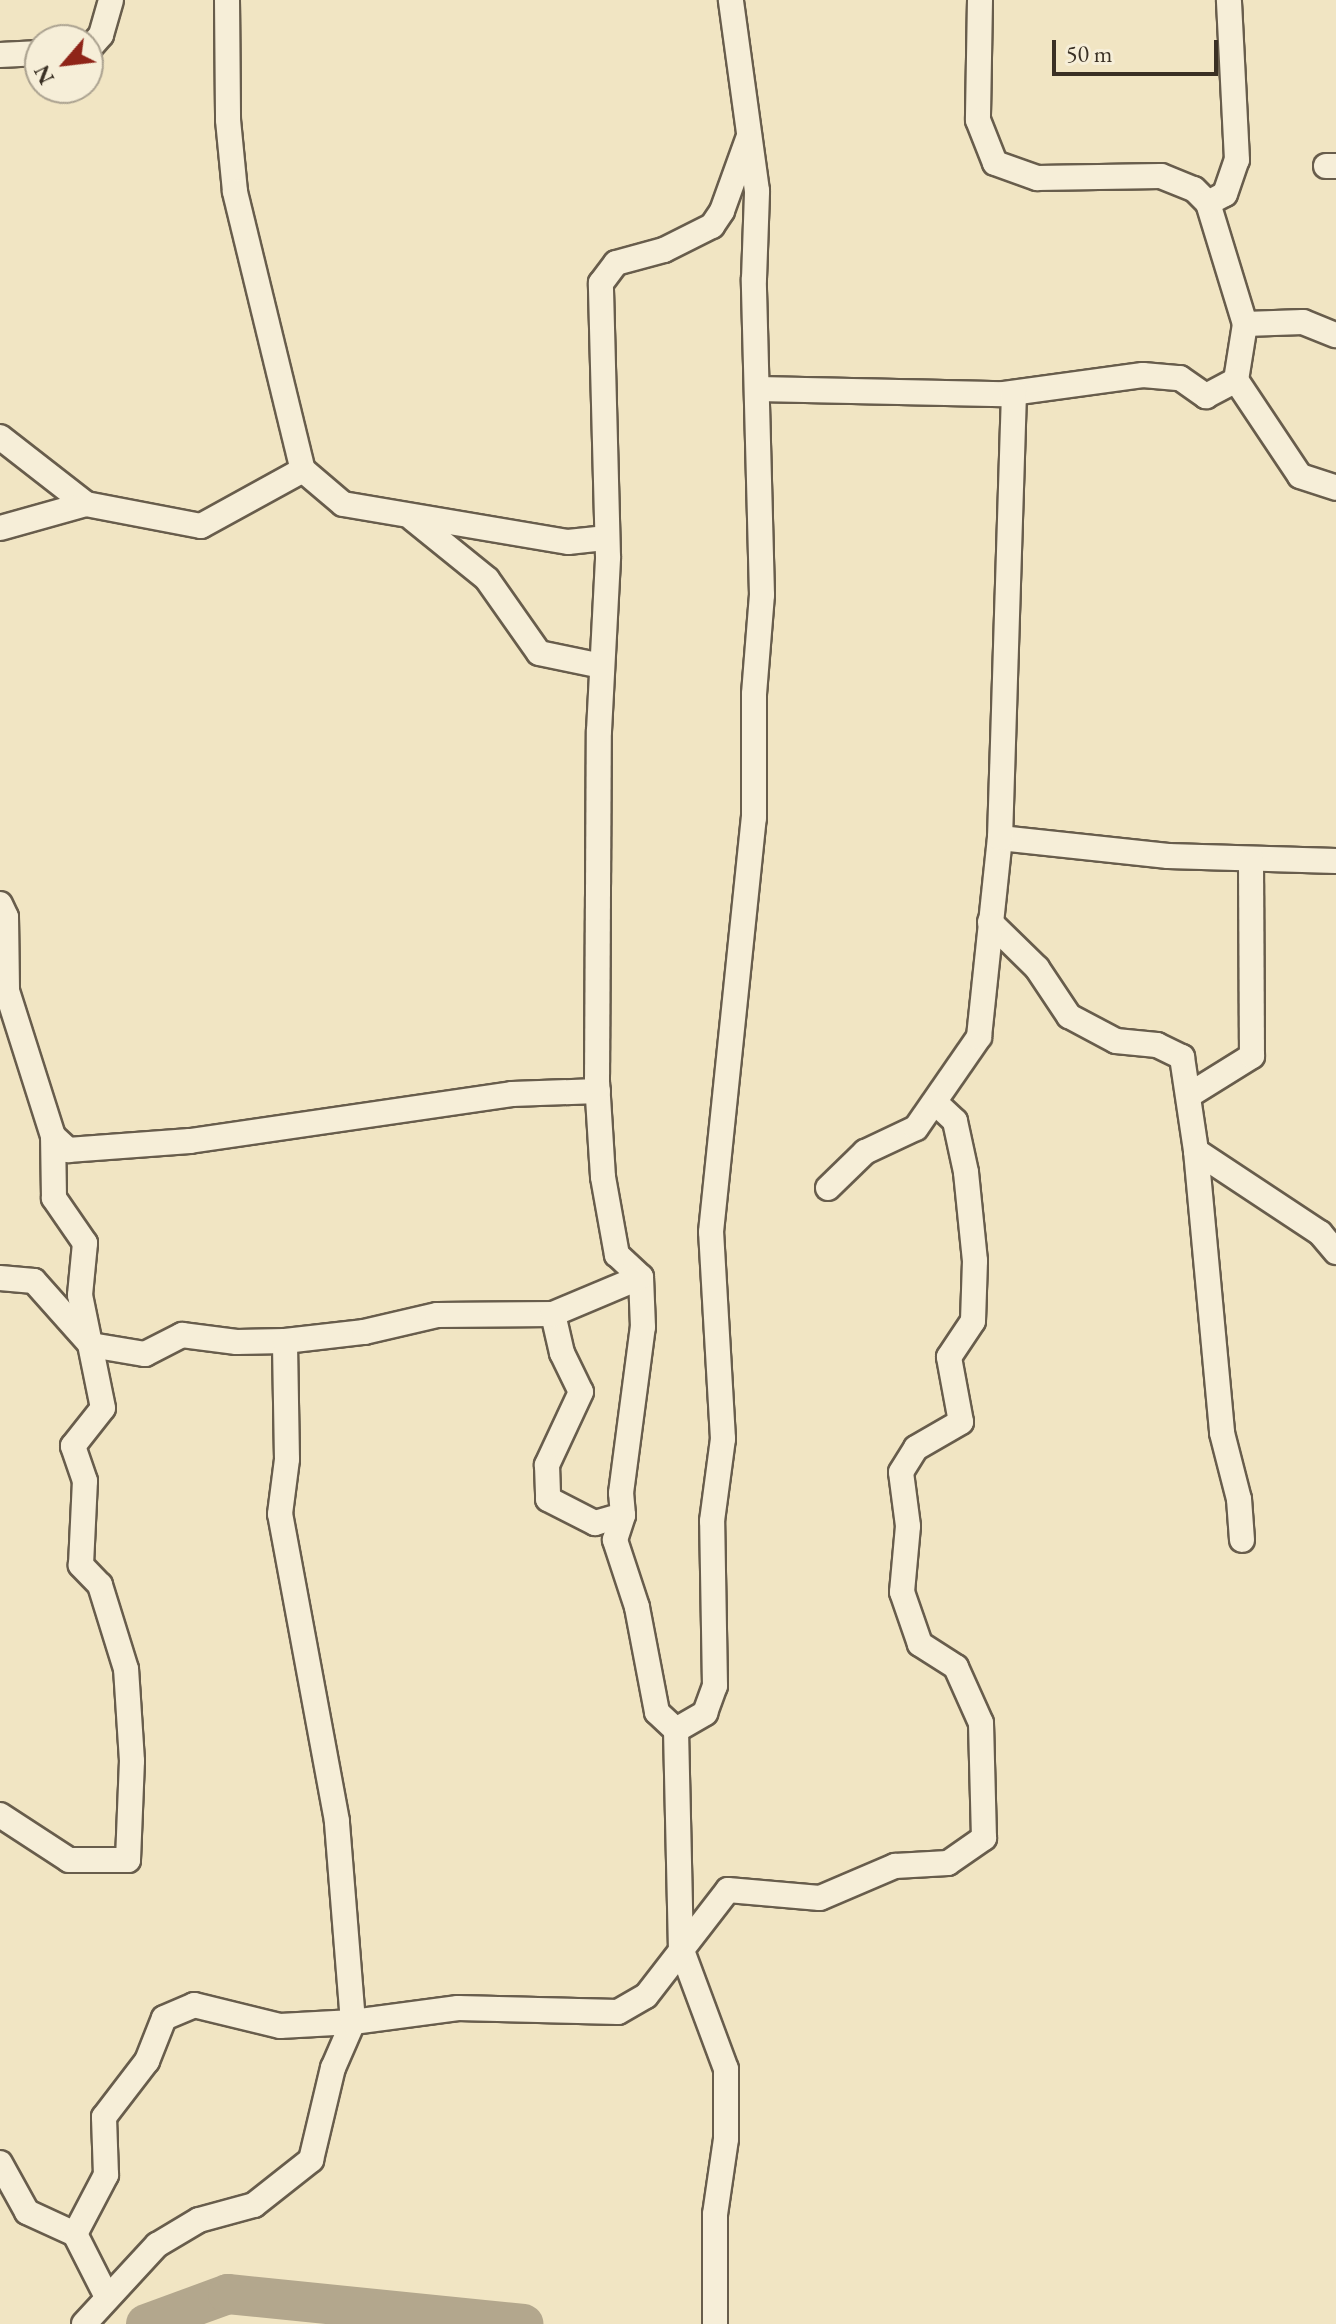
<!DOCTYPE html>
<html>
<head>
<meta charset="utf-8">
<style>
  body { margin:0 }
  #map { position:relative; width:1336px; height:2324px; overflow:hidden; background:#f1e5c3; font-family:"EB Garamond",serif }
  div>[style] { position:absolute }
  .river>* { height:40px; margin:-20px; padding:0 20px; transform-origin:20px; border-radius:20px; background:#b3a78d }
  .roads { filter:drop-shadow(2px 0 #685d4c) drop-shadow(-2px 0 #685d4c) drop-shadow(0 2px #685d4c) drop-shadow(0 -2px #685d4c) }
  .minor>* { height:24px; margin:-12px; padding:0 12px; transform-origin:12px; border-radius:12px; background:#f6eed8 }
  span { translate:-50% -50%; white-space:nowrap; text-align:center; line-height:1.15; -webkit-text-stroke:6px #f6eed8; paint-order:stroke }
  .north { position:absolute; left:24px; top:24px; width:80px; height:80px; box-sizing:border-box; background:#f6eed8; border:2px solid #aba290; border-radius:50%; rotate:242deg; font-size:22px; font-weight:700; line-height:32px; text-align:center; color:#3a3024 }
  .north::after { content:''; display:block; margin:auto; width:28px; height:36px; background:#8f2418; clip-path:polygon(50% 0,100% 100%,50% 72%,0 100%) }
  .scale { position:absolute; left:1052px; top:40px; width:166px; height:36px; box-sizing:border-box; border:4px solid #3a3024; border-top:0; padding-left:10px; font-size:24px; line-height:28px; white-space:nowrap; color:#3a3024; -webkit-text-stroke:6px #f6eed8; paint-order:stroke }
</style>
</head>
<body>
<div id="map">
  <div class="river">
    <div style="left:146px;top:2324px;width:87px;rotate:-20.1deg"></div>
    <div style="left:228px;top:2294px;width:297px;rotate:5.8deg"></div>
  </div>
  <div class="roads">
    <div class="minor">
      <div style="left:227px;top:0;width:120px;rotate:89.5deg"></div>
      <div style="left:228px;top:120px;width:72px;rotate:84.4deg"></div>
      <div style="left:235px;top:192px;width:286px;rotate:76.3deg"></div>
      <div style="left:303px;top:470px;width:52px;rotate:40.4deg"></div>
      <div style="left:343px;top:504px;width:228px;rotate:9.6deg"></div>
      <div style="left:568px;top:542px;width:39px;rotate:-6deg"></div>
      <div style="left:980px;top:0;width:120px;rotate:91deg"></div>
      <div style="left:978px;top:120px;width:46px;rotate:68.4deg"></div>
      <div style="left:995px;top:163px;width:45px;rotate:19.7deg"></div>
      <div style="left:1037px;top:178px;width:124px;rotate:-0.9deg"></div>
      <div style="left:1161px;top:176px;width:35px;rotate:22deg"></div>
      <div style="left:1194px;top:189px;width:20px;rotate:45deg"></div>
      <div style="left:1208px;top:203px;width:127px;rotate:73deg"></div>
      <div style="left:1245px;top:324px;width:57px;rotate:99.1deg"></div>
      <div style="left:1236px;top:380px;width:115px;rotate:56.3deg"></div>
      <div style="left:1300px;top:476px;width:38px;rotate:18deg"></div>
      <div style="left:88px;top:50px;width:20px;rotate:-49deg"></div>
      <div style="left:101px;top:35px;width:36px;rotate:-74deg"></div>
      <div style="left:0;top:55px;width:40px;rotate:-2.9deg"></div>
      <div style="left:1326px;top:166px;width:10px"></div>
      <div style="left:1208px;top:203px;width:19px;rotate:-28deg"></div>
      <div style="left:1225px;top:194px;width:36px;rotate:-71deg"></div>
      <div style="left:1237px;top:160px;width:160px;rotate:-92.9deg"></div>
      <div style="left:1245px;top:324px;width:58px;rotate:-2deg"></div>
      <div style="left:1303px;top:322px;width:35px;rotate:22deg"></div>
      <div style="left:758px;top:389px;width:246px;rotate:1.2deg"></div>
      <div style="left:1004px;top:394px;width:140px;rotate:-7.8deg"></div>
      <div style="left:1143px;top:375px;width:37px;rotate:5deg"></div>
      <div style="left:1180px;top:378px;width:32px;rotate:35deg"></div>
      <div style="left:1206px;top:396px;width:34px;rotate:-28deg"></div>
      <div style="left:0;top:437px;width:109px;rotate:37.9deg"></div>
      <div style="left:86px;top:504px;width:89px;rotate:164.4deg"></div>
      <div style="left:86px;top:504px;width:117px;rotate:10.8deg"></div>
      <div style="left:201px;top:526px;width:116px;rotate:-28.8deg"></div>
      <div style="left:413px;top:519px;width:95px;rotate:39deg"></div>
      <div style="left:487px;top:579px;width:90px;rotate:54.9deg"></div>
      <div style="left:539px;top:653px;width:64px;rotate:11.7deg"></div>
      <div style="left:1000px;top:838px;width:169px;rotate:6.1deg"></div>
      <div style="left:1168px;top:856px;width:168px;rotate:1.7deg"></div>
      <div style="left:0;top:904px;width:14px;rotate:65deg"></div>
      <div style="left:6px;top:917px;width:74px;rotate:89.2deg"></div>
      <div style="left:7px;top:991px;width:152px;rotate:72.4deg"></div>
      <div style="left:53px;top:1136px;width:21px;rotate:43deg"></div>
      <div style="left:68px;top:1150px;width:122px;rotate:-4.2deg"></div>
      <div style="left:190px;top:1141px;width:325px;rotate:-8.3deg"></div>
      <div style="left:512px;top:1094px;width:86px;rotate:-2deg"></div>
      <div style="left:990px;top:922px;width:66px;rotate:44.4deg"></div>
      <div style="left:1037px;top:968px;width:58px;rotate:56.3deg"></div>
      <div style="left:1069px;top:1016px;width:53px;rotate:28deg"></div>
      <div style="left:1116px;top:1041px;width:41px;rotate:5.6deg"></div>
      <div style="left:1157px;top:1045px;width:28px;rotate:26deg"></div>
      <div style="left:1182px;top:1057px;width:95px;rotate:81.5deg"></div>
      <div style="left:1196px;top:1151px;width:149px;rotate:33.5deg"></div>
      <div style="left:1320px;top:1233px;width:25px;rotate:50deg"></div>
      <div style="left:1191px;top:1094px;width:72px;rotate:-31.9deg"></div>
      <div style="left:1252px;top:1056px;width:197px;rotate:-90.3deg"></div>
      <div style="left:1196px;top:1151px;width:283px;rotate:84.7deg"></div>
      <div style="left:1222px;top:1433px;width:68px;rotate:75.6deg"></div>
      <div style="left:1239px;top:1499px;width:41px;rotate:85.8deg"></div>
      <div style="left:828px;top:1188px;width:52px;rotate:-44.2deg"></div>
      <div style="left:865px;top:1152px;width:56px;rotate:-25.2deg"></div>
      <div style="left:916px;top:1128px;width:111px;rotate:-55.3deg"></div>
      <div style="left:979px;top:1037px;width:200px;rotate:-84deg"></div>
      <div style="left:1000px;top:838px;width:445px;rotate:-88.2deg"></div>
      <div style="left:0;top:1278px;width:34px;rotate:5deg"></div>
      <div style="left:34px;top:1281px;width:86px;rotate:48.3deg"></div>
      <div style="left:91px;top:1345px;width:55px;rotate:9.5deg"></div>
      <div style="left:145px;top:1354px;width:42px;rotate:-27.2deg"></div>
      <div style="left:182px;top:1335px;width:55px;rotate:7.3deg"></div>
      <div style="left:237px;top:1342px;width:48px;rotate:-1.2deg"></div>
      <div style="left:553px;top:1314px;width:40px;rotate:77deg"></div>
      <div style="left:562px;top:1353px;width:43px;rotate:64deg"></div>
      <div style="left:581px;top:1392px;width:81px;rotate:115deg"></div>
      <div style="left:547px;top:1465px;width:34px;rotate:88deg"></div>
      <div style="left:548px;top:1499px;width:53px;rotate:27.1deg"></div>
      <div style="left:595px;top:1523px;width:29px;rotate:-16deg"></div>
      <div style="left:676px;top:1730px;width:34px;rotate:-30deg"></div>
      <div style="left:705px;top:1713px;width:29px;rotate:-70deg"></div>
      <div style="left:715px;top:1686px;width:165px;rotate:-91deg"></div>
      <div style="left:712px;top:1521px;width:83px;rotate:-82.4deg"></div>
      <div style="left:723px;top:1439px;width:207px;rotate:-93.3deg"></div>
      <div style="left:711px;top:1232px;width:416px;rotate:-84.1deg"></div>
      <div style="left:754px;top:818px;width:124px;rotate:-90deg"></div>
      <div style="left:754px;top:694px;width:99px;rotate:-85.4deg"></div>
      <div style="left:762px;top:595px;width:316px;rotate:-91.5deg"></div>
      <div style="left:754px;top:279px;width:88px;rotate:-88deg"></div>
      <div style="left:757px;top:191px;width:193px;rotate:-97.8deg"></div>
      <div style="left:676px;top:1730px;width:26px;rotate:-137deg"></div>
      <div style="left:657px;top:1712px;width:107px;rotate:-100.8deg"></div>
      <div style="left:637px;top:1607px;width:71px;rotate:-108.2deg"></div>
      <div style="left:615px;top:1540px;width:26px;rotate:-72deg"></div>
      <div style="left:623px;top:1515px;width:22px;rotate:-95deg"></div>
      <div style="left:621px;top:1493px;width:167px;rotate:-82.5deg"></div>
      <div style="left:643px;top:1327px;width:50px;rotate:-92.3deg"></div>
      <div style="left:641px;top:1277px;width:33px;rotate:-137deg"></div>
      <div style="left:617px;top:1255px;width:79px;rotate:-100.2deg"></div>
      <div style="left:603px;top:1177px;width:95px;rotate:-93.6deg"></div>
      <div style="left:597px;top:1082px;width:351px;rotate:-89.7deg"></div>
      <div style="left:599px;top:731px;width:174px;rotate:-87deg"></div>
      <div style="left:608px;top:557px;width:274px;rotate:-91.5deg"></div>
      <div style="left:601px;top:283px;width:25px;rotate:-53deg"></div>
      <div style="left:616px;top:263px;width:50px;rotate:-15.2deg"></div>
      <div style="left:664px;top:250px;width:54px;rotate:-26.6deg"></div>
      <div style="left:712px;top:226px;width:18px;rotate:-56deg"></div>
      <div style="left:722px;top:211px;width:80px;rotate:-70.2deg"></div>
      <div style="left:676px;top:1730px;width:218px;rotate:88.7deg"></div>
      <div style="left:681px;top:1948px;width:129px;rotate:69.6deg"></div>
      <div style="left:726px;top:2069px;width:70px;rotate:90deg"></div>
      <div style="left:726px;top:2139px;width:76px;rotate:98.3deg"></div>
      <div style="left:715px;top:2214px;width:110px;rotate:90deg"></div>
      <div style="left:0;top:1815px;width:82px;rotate:33.1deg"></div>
      <div style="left:69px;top:1860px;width:59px"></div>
      <div style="left:128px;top:1860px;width:99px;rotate:-87.7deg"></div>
      <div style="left:132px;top:1761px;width:92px;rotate:-93.7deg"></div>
      <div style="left:126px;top:1669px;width:88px;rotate:-107.2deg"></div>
      <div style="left:100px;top:1585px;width:28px;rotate:-134deg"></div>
      <div style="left:81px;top:1565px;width:84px;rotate:-87.3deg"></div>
      <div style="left:85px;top:1481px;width:37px;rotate:-109deg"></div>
      <div style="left:73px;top:1446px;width:48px;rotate:-51.7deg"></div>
      <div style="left:103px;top:1408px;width:115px;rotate:-101.5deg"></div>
      <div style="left:80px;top:1295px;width:52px;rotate:-84.5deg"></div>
      <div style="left:85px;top:1243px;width:55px;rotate:-124.6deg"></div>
      <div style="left:54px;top:1198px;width:62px;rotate:-90.9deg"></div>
      <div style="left:0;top:2163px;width:56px;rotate:61.1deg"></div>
      <div style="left:27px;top:2212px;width:53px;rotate:24.6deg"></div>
      <div style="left:75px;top:2234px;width:67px;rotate:-62.3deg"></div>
      <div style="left:106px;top:2175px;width:58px;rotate:-92deg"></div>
      <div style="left:104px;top:2117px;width:71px;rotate:-52.5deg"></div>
      <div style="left:147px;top:2061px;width:46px;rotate:-68.4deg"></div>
      <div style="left:164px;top:2018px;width:33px;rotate:-23deg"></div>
      <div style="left:194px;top:2005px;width:89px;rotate:13.7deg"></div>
      <div style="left:280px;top:2026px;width:73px;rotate:-3.1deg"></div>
      <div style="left:353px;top:2022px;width:202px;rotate:-94.6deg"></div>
      <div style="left:337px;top:1821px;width:312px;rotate:-100.5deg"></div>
      <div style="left:280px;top:1514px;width:55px;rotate:-82.7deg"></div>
      <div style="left:287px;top:1459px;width:118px;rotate:-91deg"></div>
      <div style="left:285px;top:1341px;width:80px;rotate:-6.5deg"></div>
      <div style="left:364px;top:1332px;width:75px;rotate:-13.1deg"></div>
      <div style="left:437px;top:1315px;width:116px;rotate:-0.5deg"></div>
      <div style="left:553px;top:1314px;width:95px;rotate:-22.8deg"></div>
      <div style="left:75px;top:2234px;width:68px;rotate:63.1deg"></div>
      <div style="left:84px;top:2324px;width:108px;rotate:-47.3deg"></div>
      <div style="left:157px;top:2245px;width:49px;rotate:-30.8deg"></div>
      <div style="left:199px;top:2220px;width:57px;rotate:-15.3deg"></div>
      <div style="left:254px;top:2205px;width:73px;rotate:-38.3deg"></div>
      <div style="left:311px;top:2160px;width:95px;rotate:-76.6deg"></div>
      <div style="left:333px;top:2068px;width:50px;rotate:-66.5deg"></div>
      <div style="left:353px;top:2022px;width:106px;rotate:-7.6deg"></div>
      <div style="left:458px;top:2008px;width:160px;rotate:1.4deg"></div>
      <div style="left:618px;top:2012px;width:32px;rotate:-30deg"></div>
      <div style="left:646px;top:1996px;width:134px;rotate:-52.3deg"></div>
      <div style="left:728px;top:1890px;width:92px;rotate:5deg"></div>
      <div style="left:820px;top:1898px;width:82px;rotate:-23.1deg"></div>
      <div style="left:895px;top:1866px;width:53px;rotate:-3.2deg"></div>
      <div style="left:948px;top:1863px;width:44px;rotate:-34.8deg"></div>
      <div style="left:984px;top:1838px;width:115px;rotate:-91.5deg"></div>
      <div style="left:981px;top:1723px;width:61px;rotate:-114.1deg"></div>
      <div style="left:956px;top:1667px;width:43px;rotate:-147.4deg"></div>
      <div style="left:920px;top:1644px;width:55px;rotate:-109.1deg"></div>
      <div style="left:902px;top:1592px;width:66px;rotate:-84.8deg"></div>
      <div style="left:908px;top:1526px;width:54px;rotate:-97.4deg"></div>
      <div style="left:901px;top:1472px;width:28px;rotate:-58deg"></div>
      <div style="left:916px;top:1448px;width:52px;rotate:-30deg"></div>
      <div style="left:961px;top:1422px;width:66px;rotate:-100.5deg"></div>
      <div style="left:949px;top:1357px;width:43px;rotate:-56.3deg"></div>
      <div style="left:973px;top:1321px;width:60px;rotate:-88.1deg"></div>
      <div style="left:975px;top:1261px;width:89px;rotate:-95.8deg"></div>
      <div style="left:966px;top:1172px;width:52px;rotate:-102.2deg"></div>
      <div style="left:955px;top:1121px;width:26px;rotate:-137deg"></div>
    </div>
  </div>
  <div class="north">N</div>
  <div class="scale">50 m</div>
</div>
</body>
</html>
